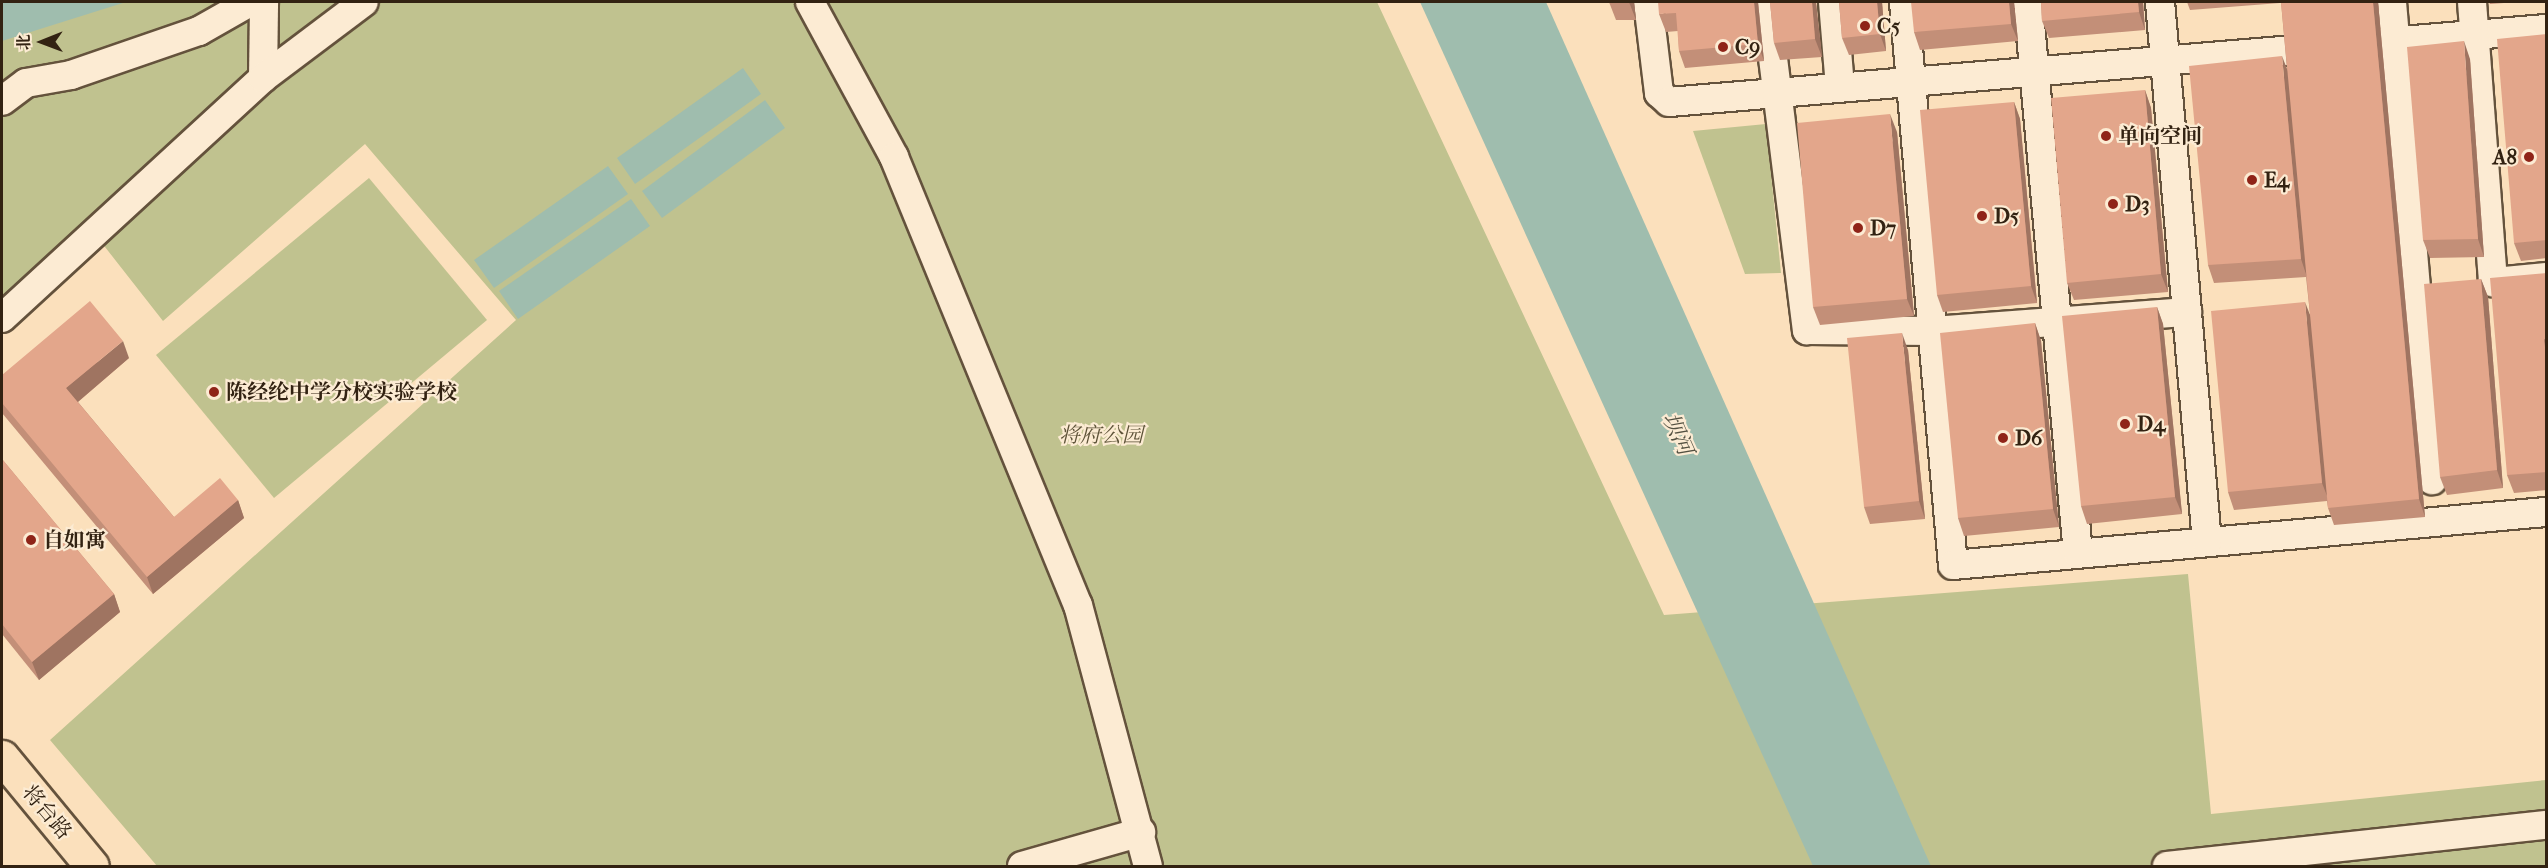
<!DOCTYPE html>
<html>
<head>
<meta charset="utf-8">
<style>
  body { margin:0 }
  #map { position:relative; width:2548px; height:868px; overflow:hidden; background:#fbe0bc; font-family:"IM FELL French Canon","Noto Serif SC",serif }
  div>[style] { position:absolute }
  .green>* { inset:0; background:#c0c28f }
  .water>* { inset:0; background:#9fbdae }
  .roads { filter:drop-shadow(2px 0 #64523c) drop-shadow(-2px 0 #64523c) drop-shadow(0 2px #64523c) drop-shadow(0 -2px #64523c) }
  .minor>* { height:28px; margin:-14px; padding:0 14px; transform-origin:14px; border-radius:14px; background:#fcebd3 }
  .major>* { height:33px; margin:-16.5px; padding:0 16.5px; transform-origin:16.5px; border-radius:16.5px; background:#fbe0bc }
  .wall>* { inset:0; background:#c38f78 }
  .shaded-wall>* { inset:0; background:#9f7461 }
  .building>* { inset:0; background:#e3a68b }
  .dots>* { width:16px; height:16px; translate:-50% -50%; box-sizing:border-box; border:3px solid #fcebd3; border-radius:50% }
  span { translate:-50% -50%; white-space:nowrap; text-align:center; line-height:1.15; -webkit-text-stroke:4.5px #fcebd3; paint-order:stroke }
  .poi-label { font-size:21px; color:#322212; font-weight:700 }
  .left { translate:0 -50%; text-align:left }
  .right { translate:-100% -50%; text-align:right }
  .park-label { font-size:21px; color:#5d5238; font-style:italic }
  .street-label { font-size:21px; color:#322212 }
  .water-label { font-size:22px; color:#535041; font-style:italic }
  .frame { position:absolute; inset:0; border:3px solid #322212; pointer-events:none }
  .north { position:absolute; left:12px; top:12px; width:60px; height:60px; -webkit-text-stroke:4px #fcebd3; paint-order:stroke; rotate:269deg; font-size:16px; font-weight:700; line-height:24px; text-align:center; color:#322212 }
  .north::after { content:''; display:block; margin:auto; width:21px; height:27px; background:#322212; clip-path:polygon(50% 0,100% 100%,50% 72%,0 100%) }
</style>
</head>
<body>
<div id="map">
  <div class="green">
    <div style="clip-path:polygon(2px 2px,1377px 2px,1664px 615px,2188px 574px,2211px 814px,2546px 780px,2546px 866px,157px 866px,50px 740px,516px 320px,365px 144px,163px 321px,87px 224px,2px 307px)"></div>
    <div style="clip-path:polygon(1766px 124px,1781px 273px,1745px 274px,1693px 131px)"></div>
    <div style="clip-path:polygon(369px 178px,487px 320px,274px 498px,156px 355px)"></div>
  </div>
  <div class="water">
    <div style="clip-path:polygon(3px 2px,126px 2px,2px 41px)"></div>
    <div style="clip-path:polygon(1420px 2px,1546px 2px,1931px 866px,1813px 866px)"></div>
    <div style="clip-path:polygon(743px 68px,761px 94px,635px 184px,617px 158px)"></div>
    <div style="clip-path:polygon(765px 100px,785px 128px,662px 218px,642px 191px)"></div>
    <div style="clip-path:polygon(608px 166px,628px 194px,494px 288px,474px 260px)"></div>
    <div style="clip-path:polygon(631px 199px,650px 226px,518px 319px,499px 291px)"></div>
  </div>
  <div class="roads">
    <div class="minor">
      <div style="left:810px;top:2px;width:176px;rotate:61.5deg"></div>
      <div style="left:894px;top:157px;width:484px;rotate:67.7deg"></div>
      <div style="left:1078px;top:605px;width:270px;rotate:75deg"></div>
      <div style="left:1648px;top:2px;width:92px;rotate:83.1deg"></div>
      <div style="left:1659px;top:93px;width:13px;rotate:42deg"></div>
      <div style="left:1669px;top:102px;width:880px;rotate:-4.76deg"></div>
      <div style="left:1766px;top:2px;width:331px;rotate:82.9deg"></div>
      <div style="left:1807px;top:330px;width:126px;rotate:0.5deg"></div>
      <div style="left:1933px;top:331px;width:255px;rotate:-4.3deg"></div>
      <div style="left:1833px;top:2px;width:86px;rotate:85.3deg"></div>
      <div style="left:1904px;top:2px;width:565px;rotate:85.03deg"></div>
      <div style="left:1953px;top:565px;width:595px;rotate:-5.11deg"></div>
      <div style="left:2028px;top:2px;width:554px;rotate:84.82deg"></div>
      <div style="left:2160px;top:2px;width:542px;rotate:85.03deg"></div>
      <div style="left:2392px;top:2px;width:480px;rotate:85.2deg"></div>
      <div style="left:2472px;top:2px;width:281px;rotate:85.7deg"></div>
      <div style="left:2493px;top:282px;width:53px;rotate:-5.4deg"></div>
      <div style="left:263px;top:78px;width:76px;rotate:-89.2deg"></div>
      <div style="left:2px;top:101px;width:30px;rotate:-37deg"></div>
      <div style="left:26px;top:83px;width:46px;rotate:-10.1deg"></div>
      <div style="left:71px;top:75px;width:135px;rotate:-19deg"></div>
      <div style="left:199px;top:31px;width:59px;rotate:-29.6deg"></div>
      <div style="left:2px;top:318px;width:355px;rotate:-42.6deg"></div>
      <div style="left:263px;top:78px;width:126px;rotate:-37deg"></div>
      <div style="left:1022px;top:866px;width:124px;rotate:-15.9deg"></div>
      <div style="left:2167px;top:866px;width:381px;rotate:-6.2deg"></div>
    </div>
    <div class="major">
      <div style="left:2px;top:757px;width:141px;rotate:50.5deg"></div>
    </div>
  </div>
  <div class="wall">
    <div style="clip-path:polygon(1609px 2px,1634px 2px,1636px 20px,1616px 20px)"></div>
    <div style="clip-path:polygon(1758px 2px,1764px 61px,1685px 68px,1679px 51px,1678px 31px,1666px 32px,1659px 14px)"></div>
    <div style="clip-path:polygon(1770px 2px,1816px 2px,1822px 57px,1780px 60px,1774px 43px)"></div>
    <div style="clip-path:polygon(1839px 2px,1882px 2px,1886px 51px,1849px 55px,1842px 38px)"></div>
    <div style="clip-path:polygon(2014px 2px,2018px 41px,1920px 50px,1914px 32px)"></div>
    <div style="clip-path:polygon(2041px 2px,2143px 2px,2145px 30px,2049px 38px,2042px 21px)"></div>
    <div style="clip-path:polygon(2187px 2px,2280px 2px,2280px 3px,2190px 10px)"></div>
    <div style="clip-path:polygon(2281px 2px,2378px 2px,2425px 517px,2334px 525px,2328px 508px,2327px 501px,2234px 510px,2228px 492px,2310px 314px,2306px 277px,2214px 283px,2208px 265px,2287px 69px)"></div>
    <div style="clip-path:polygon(2489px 2px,2518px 2px,2490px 4px)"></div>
    <div style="clip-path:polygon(2547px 34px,2547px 258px,2521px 261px,2514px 243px)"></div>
    <div style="clip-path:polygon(2470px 59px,2484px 257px,2430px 258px,2423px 240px)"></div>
    <div style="clip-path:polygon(2145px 90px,2151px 108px,2168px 292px,2074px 300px,2067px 283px)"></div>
    <div style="clip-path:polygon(2014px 102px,2020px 119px,2037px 303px,1943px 312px,1937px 295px)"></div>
    <div style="clip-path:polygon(1897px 132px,1914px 316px,1820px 325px,1813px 307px)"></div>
    <div style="clip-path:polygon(2547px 273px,2547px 490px,2514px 493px,2507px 475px)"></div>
    <div style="clip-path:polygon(2481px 279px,2488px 297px,2503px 488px,2447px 495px,2440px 477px)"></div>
    <div style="clip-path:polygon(2157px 307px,2163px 324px,2182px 514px,2087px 524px,2081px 506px)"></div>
    <div style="clip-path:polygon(2035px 323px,2041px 341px,2059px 527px,1964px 536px,1958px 518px)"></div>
    <div style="clip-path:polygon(1908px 350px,1925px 519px,1870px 524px,1864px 507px)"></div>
    <div style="clip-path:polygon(129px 358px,78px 402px,174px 517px,238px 500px,244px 518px,153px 594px,2px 413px,2px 375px)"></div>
    <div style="clip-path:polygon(2px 459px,114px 594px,120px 612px,39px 680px,2px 634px)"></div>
  </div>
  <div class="shaded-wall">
    <div style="clip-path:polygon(1629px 2px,1634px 2px,1636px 20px)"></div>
    <div style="clip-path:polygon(1754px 2px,1758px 2px,1764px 61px,1758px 44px)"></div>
    <div style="clip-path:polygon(1812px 2px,1816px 2px,1822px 57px,1815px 39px)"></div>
    <div style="clip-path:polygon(1877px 2px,1882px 2px,1886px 51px,1880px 34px)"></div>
    <div style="clip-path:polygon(2009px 2px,2014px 2px,2018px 41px,2011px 24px)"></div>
    <div style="clip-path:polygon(2138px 2px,2143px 2px,2145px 30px,2139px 12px)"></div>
    <div style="clip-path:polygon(2373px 2px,2378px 2px,2425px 517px,2419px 499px)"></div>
    <div style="clip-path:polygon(2464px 41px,2470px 59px,2484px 257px,2478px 239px)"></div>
    <div style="clip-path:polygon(2282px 56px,2289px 74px,2307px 277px,2301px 259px)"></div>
    <div style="clip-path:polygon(2145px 90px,2151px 108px,2168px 292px,2161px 274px)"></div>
    <div style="clip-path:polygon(2014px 102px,2020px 119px,2037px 303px,2031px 286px)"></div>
    <div style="clip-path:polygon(1890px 114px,1897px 132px,1914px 316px,1907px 299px)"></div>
    <div style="clip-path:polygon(2481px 279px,2488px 297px,2503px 488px,2497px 470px)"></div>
    <div style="clip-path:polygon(2305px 302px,2312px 320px,2329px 501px,2322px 483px)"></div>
    <div style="clip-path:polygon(2157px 307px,2163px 324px,2182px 514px,2175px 497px)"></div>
    <div style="clip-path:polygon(2035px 323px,2041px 341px,2059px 527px,2053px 509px)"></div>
    <div style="clip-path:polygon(1902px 333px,1908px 350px,1925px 519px,1919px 501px)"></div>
    <div style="clip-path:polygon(2544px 339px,2547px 346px,2547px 364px)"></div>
    <div style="clip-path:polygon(123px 341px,129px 358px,73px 406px,66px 388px)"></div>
    <div style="clip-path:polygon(238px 500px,244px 518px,153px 594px,147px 577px)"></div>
    <div style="clip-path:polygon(114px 594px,120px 612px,39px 680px,32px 662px)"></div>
  </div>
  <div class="building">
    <div style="clip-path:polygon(1609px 2px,1629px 2px,1609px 3px)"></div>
    <div style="clip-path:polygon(1658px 2px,1754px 2px,1758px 44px,1679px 51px,1676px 13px,1659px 14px)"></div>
    <div style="clip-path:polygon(1770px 2px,1812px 2px,1815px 39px,1774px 43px)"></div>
    <div style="clip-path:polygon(1839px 2px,1877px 2px,1880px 34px,1842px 38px)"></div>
    <div style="clip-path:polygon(1911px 2px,2009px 2px,2011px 24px,1914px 32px)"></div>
    <div style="clip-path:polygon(2041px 2px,2138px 2px,2139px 12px,2042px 21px)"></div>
    <div style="clip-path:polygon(2281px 2px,2373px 2px,2419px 499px,2328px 508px)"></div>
    <div style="clip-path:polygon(2547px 34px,2547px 240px,2514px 243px,2497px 39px)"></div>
    <div style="clip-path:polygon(2464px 41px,2478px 239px,2423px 240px,2407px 47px)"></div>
    <div style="clip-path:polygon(2282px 56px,2301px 259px,2208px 265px,2189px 66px)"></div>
    <div style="clip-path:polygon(2145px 90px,2161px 274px,2067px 283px,2051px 98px)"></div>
    <div style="clip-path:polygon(2014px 102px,2031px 286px,1937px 295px,1920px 110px)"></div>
    <div style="clip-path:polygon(1890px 114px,1907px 299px,1813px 307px,1797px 123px)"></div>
    <div style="clip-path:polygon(2547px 273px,2547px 339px,2544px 339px,2547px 364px,2547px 472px,2507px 475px,2490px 278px)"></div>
    <div style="clip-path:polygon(2481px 279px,2497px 470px,2440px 477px,2424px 284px)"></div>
    <div style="clip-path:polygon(90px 301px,123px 341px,66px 388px,174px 517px,220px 478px,238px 500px,147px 577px,2px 403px,2px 375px)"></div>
    <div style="clip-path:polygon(2305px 302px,2322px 483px,2228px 492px,2211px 311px)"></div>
    <div style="clip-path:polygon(2157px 307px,2175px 497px,2081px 506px,2062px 316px)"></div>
    <div style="clip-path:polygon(2035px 323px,2053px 509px,1958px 518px,1940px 333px)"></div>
    <div style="clip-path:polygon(1902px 333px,1919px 501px,1864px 507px,1847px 338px)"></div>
    <div style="clip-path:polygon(2px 459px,114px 594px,32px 662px,2px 624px)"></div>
  </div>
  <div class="dots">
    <div style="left:1865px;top:26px;background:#8f2418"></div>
    <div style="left:1723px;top:47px;background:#8f2418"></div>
    <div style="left:2106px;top:136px;background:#8f2418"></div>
    <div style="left:2529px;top:157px;background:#8f2418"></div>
    <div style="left:2252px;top:180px;background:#8f2418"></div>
    <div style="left:2113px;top:204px;background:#8f2418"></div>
    <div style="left:1982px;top:216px;background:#8f2418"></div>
    <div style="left:1858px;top:228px;background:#8f2418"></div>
    <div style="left:214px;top:392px;background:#8f2418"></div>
    <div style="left:2125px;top:424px;background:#8f2418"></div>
    <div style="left:2003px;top:438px;background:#8f2418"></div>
    <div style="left:31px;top:540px;background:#8f2418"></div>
  </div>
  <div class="poi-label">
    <span class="left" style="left:1877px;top:26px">C5</span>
    <span class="left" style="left:1735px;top:47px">C9</span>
    <span class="left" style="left:2118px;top:136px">单向空间</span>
    <span class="right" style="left:2517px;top:157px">A8</span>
    <span class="left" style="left:2264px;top:180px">E4</span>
    <span class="left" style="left:2125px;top:204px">D3</span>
    <span class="left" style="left:1994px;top:216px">D5</span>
    <span class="left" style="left:1870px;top:228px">D7</span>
    <span class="left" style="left:226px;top:392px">陈经纶中学分校实验学校</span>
    <span class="left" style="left:2137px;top:424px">D4</span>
    <span class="left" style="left:2015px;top:438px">D6</span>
    <span class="left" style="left:43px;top:540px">自如寓</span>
  </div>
  <div class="park-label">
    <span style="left:1101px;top:435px">将府公园</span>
  </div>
  <div class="street-label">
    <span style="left:47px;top:812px;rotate:50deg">将台路</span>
  </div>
  <div class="water-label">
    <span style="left:1677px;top:434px;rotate:66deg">坝河</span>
  </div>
  <div class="frame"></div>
  <div class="north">北</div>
</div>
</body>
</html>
